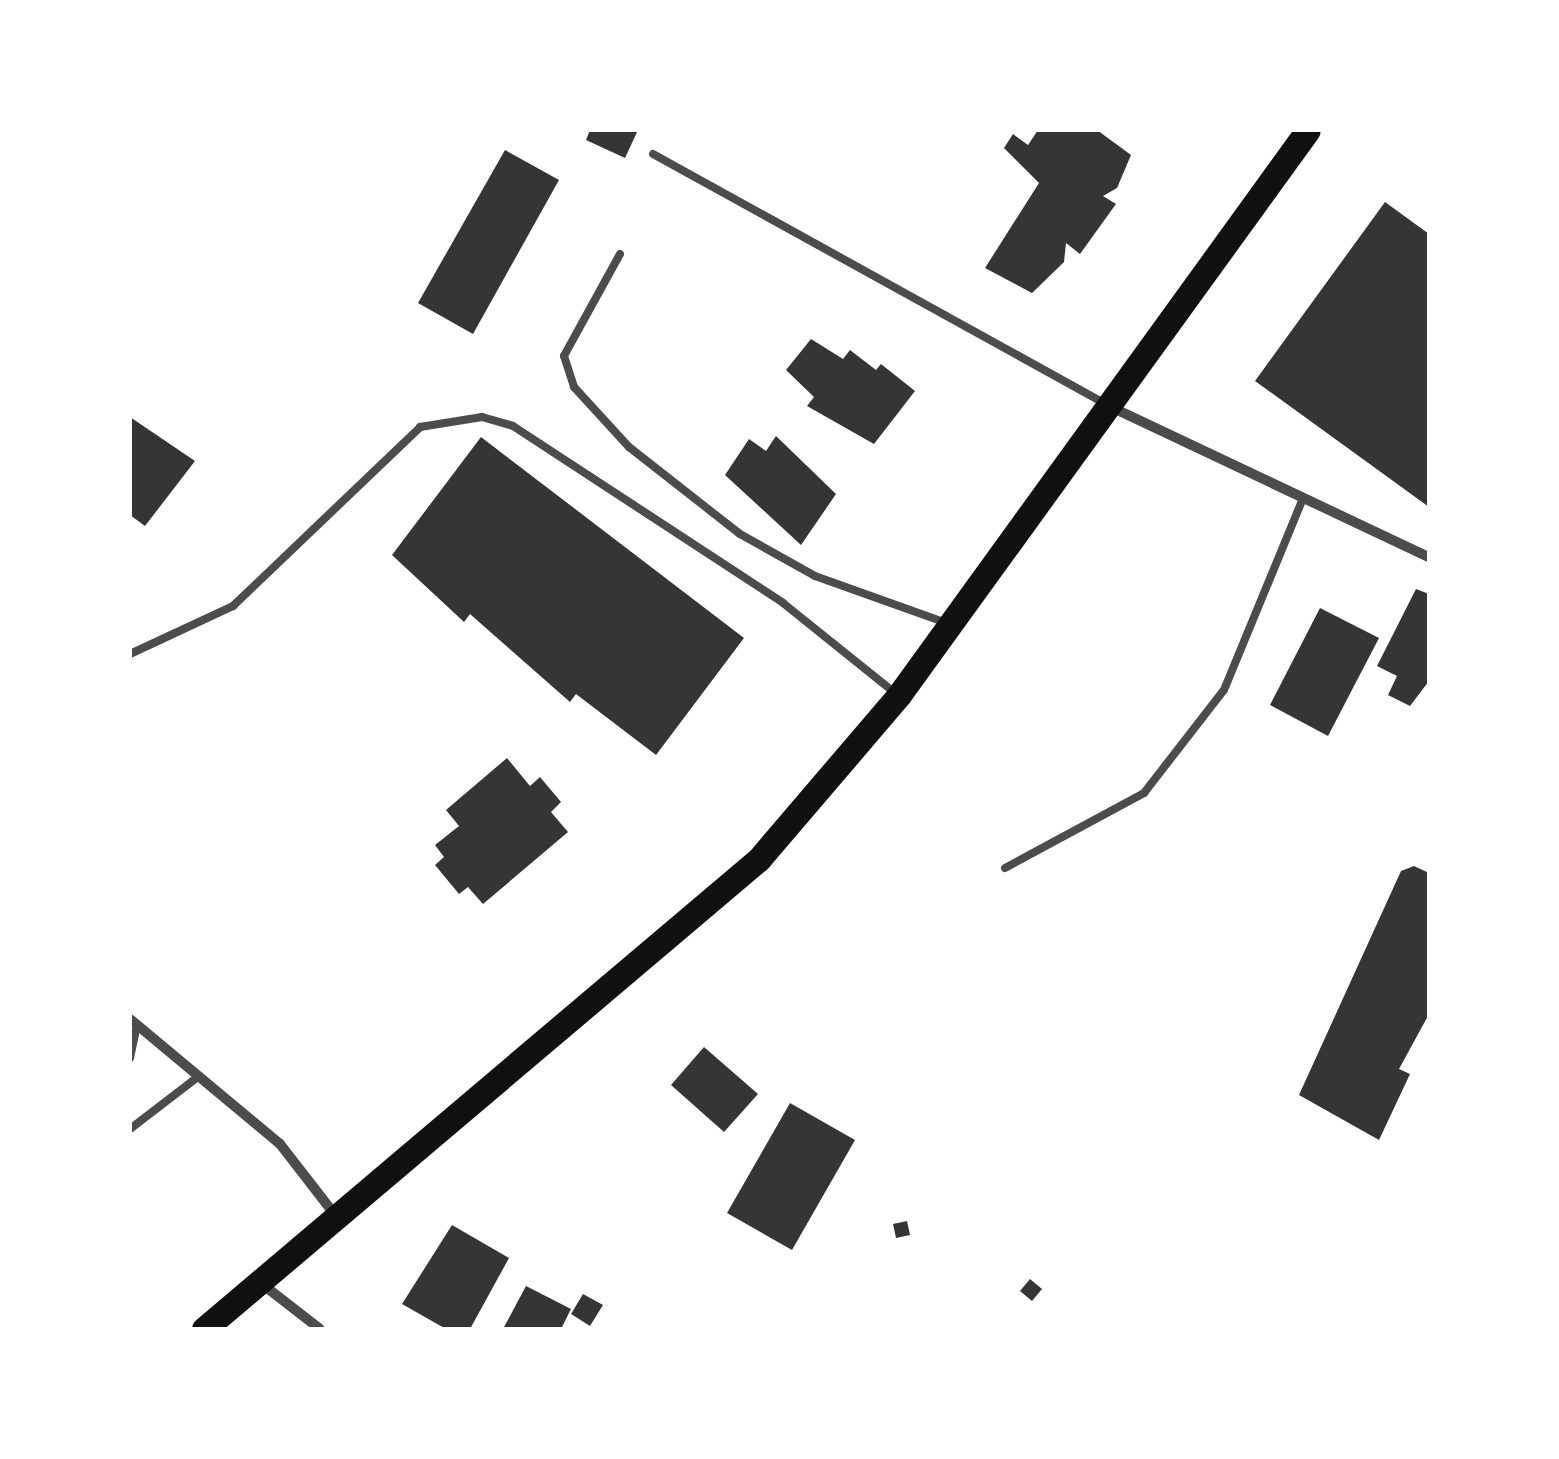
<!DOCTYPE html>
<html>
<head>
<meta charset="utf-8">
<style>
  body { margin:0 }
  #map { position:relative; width:1559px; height:1459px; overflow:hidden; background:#fff; font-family:"Varela Round",sans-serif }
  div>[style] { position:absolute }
  .building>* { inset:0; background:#353535 }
  .service>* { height:8px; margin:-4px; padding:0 4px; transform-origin:4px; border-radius:4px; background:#4c4c4c }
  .minor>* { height:10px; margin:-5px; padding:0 5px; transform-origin:5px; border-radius:5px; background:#4c4c4c }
  .primary>* { height:25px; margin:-12.5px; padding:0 12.5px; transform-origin:12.5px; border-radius:12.5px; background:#111 }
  span { translate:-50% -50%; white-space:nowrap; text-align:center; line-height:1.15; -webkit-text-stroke:8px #fff; paint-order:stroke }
  .frame { position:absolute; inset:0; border:132px solid #fff; pointer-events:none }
</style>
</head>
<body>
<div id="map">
  <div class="building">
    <div style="clip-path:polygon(590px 130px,638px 130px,625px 158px,586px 140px)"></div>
    <div style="clip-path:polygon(1038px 130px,1097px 130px,1131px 155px,1117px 188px,1103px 196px,1116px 204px,1080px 254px,1066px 243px,1064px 262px,1032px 293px,985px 268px,1039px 183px,1004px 148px,1013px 134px,1028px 145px)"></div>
    <div style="clip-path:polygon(505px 150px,559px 180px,473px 334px,418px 303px)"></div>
    <div style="clip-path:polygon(1385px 202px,1429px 234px,1429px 507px,1255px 381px)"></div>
    <div style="clip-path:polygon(811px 339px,843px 359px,850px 350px,876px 370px,881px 364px,915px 391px,874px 444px,807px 406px,814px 397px,786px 370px)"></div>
    <div style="clip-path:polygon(130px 417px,195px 461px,145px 526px,130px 515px)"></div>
    <div style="clip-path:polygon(776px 436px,836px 494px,801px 545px,725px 475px,749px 439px,766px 451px)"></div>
    <div style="clip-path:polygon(481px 437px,744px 638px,656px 755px,576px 694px,570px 702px,470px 614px,464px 622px,392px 555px)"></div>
    <div style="clip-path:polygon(1416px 589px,1429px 594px,1429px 681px,1410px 706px,1388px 695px,1397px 676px,1377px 666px)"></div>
    <div style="clip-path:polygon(1320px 608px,1379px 638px,1328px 736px,1270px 705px)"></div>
    <div style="clip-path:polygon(507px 758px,530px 786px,540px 777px,561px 802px,551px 812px,568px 832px,483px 904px,468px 887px,459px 894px,435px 865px,444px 857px,435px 845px,459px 826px,446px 810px)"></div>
    <div style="clip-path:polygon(1414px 866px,1429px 873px,1429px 1014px,1399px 1069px,1410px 1074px,1379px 1140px,1299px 1095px,1401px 871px)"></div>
    <div style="clip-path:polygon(704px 1047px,758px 1094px,724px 1132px,671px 1085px)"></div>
    <div style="clip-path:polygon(790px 1103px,855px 1140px,792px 1250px,727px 1213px)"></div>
    <div style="clip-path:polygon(907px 1221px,910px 1235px,896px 1238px,893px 1224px)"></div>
    <div style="clip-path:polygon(452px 1225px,509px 1258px,470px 1329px,446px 1329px,402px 1304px)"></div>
    <div style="clip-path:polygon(1030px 1279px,1042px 1289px,1032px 1301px,1020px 1291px)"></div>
    <div style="clip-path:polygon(526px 1286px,571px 1309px,561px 1329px,503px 1329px)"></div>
    <div style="clip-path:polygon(583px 1294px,603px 1305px,590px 1326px,571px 1314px)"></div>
  </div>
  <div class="service">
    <div style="left:653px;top:154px;width:515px;rotate:28.9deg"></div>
    <div style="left:620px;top:254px;width:116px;rotate:118.8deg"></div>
    <div style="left:564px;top:356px;width:33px;rotate:72deg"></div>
    <div style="left:574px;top:387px;width:81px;rotate:47.5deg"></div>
    <div style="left:629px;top:447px;width:141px;rotate:38.1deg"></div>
    <div style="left:740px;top:534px;width:86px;rotate:29.2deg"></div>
    <div style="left:815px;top:576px;width:139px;rotate:19.7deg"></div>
    <div style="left:130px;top:654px;width:114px;rotate:-25deg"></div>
    <div style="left:233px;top:606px;width:259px;rotate:-43.7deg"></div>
    <div style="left:420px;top:427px;width:63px;rotate:-9.2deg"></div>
    <div style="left:482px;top:417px;width:32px;rotate:16deg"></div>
    <div style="left:513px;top:426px;width:323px;rotate:33.2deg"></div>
    <div style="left:783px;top:603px;width:144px;rotate:38.8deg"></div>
    <div style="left:1005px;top:868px;width:158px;rotate:-28.3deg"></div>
    <div style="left:1144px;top:793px;width:130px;rotate:-52.2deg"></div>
    <div style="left:1224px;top:690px;width:208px;rotate:-67.6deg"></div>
    <div style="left:130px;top:1058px;width:34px;rotate:-78deg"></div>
    <div style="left:130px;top:1129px;width:87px;rotate:-37.5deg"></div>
  </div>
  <div class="minor">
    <div style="left:1109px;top:406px;width:354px;rotate:25.3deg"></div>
    <div style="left:130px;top:1019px;width:195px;rotate:39.8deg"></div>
    <div style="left:280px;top:1144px;width:90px;rotate:52.2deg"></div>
    <div style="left:262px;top:1284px;width:73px;rotate:37.8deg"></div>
  </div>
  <div class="primary">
    <div style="left:204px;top:1329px;width:727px;rotate:-40.26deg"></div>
    <div style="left:759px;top:859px;width:216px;rotate:-49.5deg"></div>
    <div style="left:899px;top:695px;width:697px;rotate:-54.1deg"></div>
  </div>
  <div class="frame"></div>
</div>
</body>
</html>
